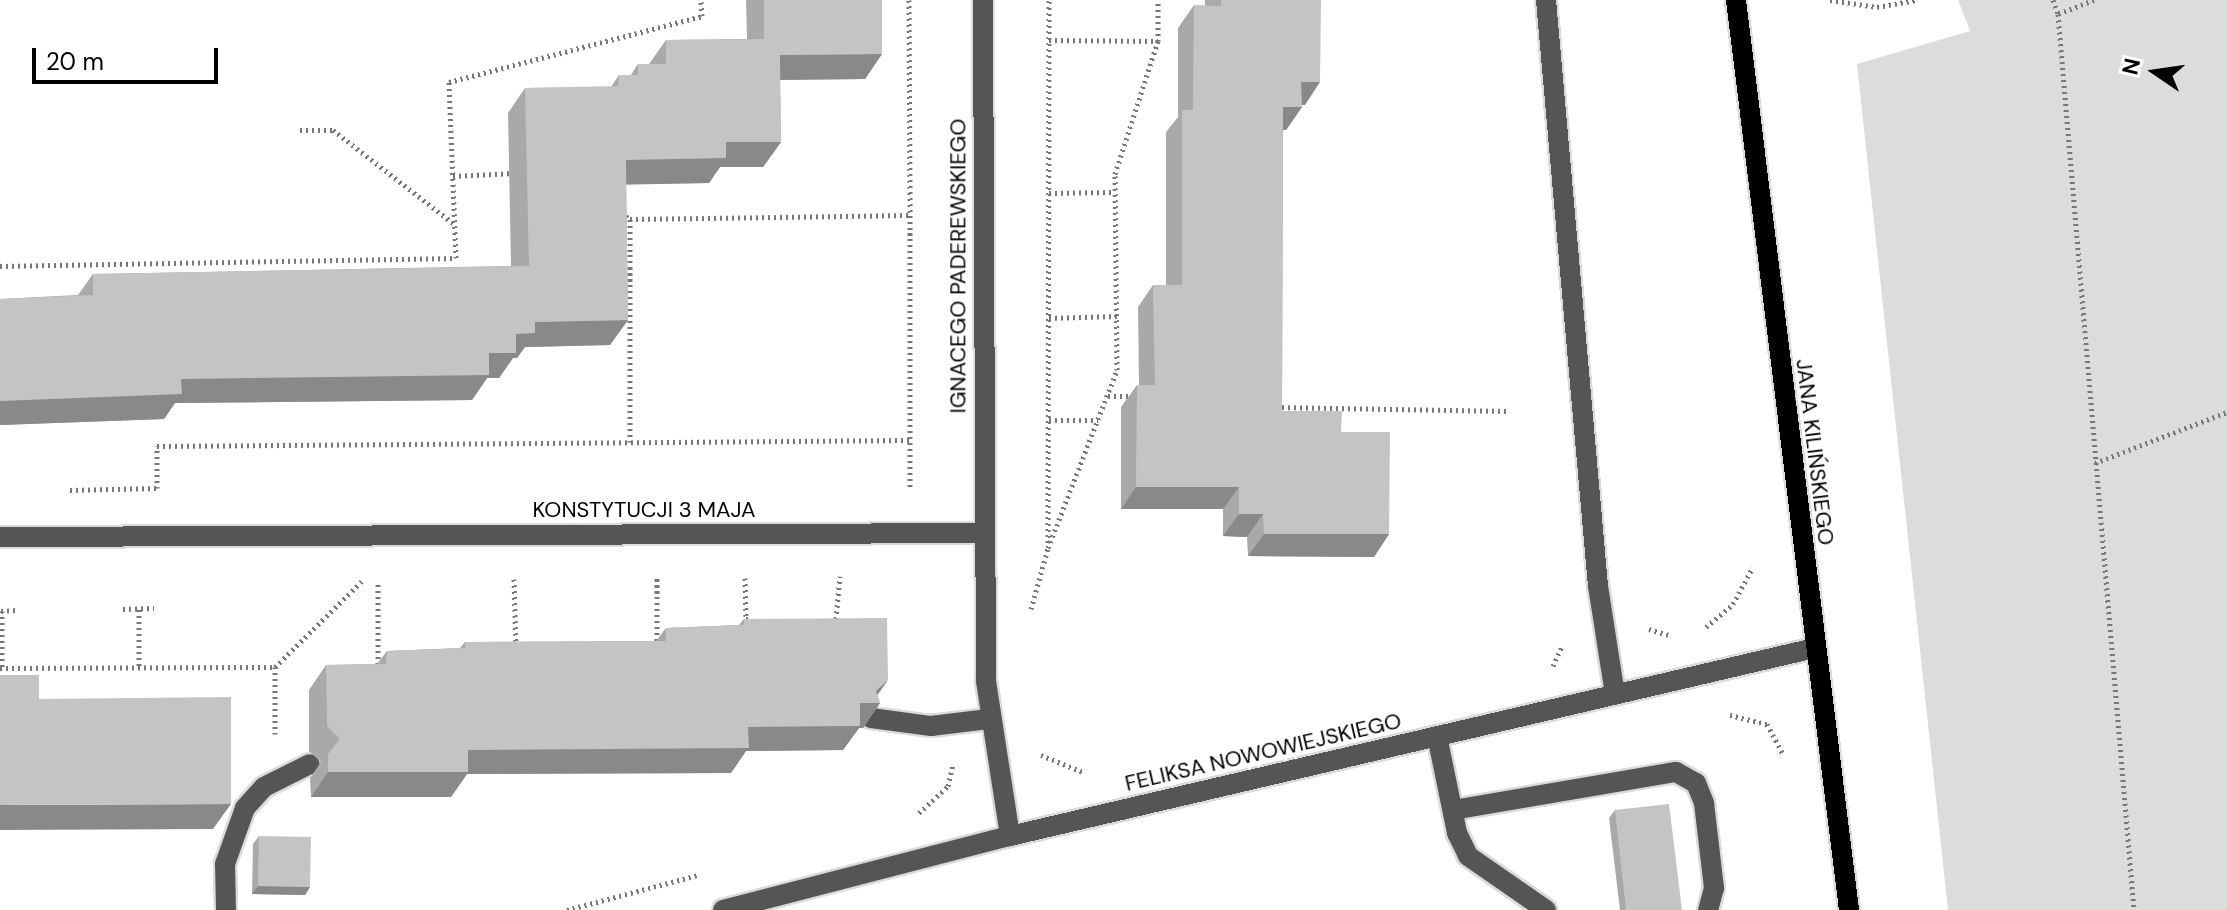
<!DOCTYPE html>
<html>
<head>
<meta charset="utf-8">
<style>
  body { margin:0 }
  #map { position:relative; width:2227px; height:910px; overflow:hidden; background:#fff; font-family:"DM Sans",sans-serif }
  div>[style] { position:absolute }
  .green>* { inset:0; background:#dcdcdc }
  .path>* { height:5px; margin-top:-2.5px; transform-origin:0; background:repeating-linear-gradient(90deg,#777 0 2px,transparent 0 6px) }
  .roads { filter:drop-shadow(2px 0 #dbdbdb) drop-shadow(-2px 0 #dbdbdb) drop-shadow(0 2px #dbdbdb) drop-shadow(0 -2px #dbdbdb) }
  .minor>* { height:20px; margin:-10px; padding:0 10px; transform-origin:10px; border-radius:10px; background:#555 }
  .major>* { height:20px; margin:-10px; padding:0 10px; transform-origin:10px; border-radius:10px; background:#000 }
  .wall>* { inset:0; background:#a9a9a9 }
  .shaded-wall>* { inset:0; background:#898989 }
  .building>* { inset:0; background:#c4c4c4 }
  span { translate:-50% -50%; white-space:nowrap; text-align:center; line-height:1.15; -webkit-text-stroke:6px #fff; paint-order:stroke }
  .street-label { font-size:22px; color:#000 }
  .north { position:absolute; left:2115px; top:32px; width:80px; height:80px; -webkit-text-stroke:6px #fff; paint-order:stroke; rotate:283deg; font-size:22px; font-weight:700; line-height:32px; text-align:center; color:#000 }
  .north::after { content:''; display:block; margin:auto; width:28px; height:36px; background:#000; clip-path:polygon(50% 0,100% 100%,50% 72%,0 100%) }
  .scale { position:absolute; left:32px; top:48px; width:186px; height:36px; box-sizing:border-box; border:4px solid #000; border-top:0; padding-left:10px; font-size:24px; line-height:28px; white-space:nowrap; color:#000; -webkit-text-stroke:6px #fff; paint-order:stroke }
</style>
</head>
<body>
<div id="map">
  <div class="green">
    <div style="clip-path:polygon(1958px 0,2227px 0,2227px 910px,1948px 910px,1857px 64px,1970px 31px)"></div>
  </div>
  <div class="path">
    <div style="left:909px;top:0;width:215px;rotate:89.7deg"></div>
    <div style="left:1830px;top:0;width:48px;rotate:8.5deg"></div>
    <div style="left:1877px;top:7px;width:39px;rotate:-10deg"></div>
    <div style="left:2053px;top:0;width:15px;rotate:70deg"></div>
    <div style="left:2094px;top:0;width:39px;rotate:159deg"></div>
    <div style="left:2058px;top:14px;width:899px;rotate:85.15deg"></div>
    <div style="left:1049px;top:40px;width:109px;rotate:0.5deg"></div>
    <div style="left:300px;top:130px;width:33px"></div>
    <div style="left:333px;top:130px;width:153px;rotate:37.8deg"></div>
    <div style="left:453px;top:176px;width:63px;rotate:-2.7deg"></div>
    <div style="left:1049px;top:193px;width:66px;rotate:-0.9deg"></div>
    <div style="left:621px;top:213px;width:11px;rotate:34deg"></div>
    <div style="left:630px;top:219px;width:280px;rotate:-0.8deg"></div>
    <div style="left:910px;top:215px;width:275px;rotate:90deg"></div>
    <div style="left:630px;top:219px;width:223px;rotate:90deg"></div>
    <div style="left:0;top:266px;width:456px;rotate:-1deg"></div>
    <div style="left:456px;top:258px;width:176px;rotate:-92.3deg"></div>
    <div style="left:449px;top:82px;width:261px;rotate:-14.6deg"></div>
    <div style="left:702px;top:16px;width:16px;rotate:-94deg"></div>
    <div style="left:1049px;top:318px;width:68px;rotate:-1.7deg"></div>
    <div style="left:1108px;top:396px;width:27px"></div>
    <div style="left:1276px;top:407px;width:232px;rotate:1deg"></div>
    <div style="left:1049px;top:420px;width:49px"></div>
    <div style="left:2095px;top:463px;width:142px;rotate:-21.1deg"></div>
    <div style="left:70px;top:490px;width:87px;rotate:-1.3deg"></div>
    <div style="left:157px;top:488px;width:42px;rotate:-90deg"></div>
    <div style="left:157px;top:446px;width:754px;rotate:-0.46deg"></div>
    <div style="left:1048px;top:543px;width:543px;rotate:-89.89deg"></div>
    <div style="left:745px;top:578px;width:41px;rotate:88.6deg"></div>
    <div style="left:746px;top:619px;width:4px"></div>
    <div style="left:514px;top:579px;width:68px;rotate:88.3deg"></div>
    <div style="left:123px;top:609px;width:31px;rotate:-2deg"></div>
    <div style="left:139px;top:609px;width:59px;rotate:90deg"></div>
    <div style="left:1031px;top:609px;width:63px;rotate:-74.4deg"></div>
    <div style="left:1048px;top:548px;width:191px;rotate:-68.8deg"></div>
    <div style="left:1117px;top:370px;width:196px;rotate:-90.6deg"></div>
    <div style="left:1115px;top:174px;width:140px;rotate:-72.1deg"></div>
    <div style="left:1158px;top:41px;width:41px;rotate:-90deg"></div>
    <div style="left:1px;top:611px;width:15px;rotate:-4deg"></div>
    <div style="left:2px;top:611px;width:57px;rotate:90deg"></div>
    <div style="left:836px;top:619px;width:43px;rotate:-84.7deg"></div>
    <div style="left:1706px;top:627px;width:35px;rotate:-40deg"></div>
    <div style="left:1733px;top:604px;width:42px;rotate:-61.6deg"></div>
    <div style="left:1649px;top:629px;width:21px;rotate:17deg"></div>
    <div style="left:657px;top:647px;width:69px;rotate:-90deg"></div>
    <div style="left:1553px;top:666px;width:22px;rotate:-66deg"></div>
    <div style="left:275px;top:667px;width:67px;rotate:90deg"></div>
    <div style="left:0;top:668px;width:275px;rotate:-0.2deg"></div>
    <div style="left:275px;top:667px;width:122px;rotate:-44.7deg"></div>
    <div style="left:378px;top:671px;width:90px;rotate:-90deg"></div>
    <div style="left:1730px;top:715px;width:38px;rotate:14deg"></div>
    <div style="left:1767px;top:724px;width:34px;rotate:62deg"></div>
    <div style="left:1041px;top:755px;width:45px;rotate:22deg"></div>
    <div style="left:919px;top:813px;width:40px;rotate:-43deg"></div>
    <div style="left:948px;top:786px;width:22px;rotate:-77deg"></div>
    <div style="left:567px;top:910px;width:136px;rotate:-15deg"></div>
  </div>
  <div class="roads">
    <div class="minor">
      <div style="left:983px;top:0;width:681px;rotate:89.75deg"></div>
      <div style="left:986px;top:681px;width:157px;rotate:81.2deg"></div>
      <div style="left:1546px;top:0;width:588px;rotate:84.93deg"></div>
      <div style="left:1598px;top:586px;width:109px;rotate:81.1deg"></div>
      <div style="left:0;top:537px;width:982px;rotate:-0.23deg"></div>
      <div style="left:871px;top:718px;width:61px;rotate:7.6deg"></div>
      <div style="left:931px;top:726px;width:58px;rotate:-6.9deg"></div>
      <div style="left:1437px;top:736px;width:99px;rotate:78.3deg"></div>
      <div style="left:1457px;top:833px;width:25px;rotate:64deg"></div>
      <div style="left:1468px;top:856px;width:95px;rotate:34.7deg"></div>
      <div style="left:1453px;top:810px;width:226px;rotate:-9.7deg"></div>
      <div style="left:1676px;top:772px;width:23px;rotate:29deg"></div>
      <div style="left:1696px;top:783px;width:22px;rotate:68deg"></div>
      <div style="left:1704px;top:803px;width:86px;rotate:83.3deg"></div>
      <div style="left:1714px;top:888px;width:23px;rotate:105deg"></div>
      <div style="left:226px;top:910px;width:46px;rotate:-91.2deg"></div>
      <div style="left:225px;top:864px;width:59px;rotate:-70.3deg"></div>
      <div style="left:245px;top:808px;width:28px;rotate:-48deg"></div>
      <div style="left:264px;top:787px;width:51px;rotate:-26.6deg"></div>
      <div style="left:723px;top:910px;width:296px;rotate:-14.5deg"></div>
      <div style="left:1010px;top:836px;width:827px;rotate:-13.15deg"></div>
    </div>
    <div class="major">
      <div style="left:1736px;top:0;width:917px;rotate:82.92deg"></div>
    </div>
  </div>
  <div class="wall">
    <div style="clip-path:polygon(746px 0,882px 0,882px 54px,865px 79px,780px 80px,781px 142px,763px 167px,720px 167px,709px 183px,626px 184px,628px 320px,610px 345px,525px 347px,517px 358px,513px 358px,499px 378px,487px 378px,472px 400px,175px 403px,164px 419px,0 425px,0 299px,78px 295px,93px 274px,511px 266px,508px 113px,525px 88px,611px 87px,619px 75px,631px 75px,638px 64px,649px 64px,666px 40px,747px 39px)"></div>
    <div style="clip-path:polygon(1205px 0,1321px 0,1305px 105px,1302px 105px,1302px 107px,1286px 130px,1283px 130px,1282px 411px,1341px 432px,1389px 534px,1374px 557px,1248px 556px,1247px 537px,1223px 536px,1223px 509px,1121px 509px,1121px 407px,1137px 385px,1139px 385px,1138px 307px,1153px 285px,1166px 285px,1166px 132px,1178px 117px,1178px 28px,1194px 5px,1205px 6px)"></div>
    <div style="clip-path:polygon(744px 619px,877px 695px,880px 703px,863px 728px,859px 728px,843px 750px,746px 751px,731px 773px,467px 774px,451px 797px,311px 797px,310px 778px,321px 762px,309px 751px,309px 690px,326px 665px,377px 664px,387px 651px,460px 648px,465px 642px,656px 641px,666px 628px,739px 625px)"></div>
    <div style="clip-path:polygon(1615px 810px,1682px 910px,1620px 910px,1609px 818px)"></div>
    <div style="clip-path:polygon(259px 836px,310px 887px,305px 895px,252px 894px,253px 844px)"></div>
  </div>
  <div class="shaded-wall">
    <div style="clip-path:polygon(882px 54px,865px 79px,762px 80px,780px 55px)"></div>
    <div style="clip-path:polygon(1301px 82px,1320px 82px,1305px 105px,1286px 105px)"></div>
    <div style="clip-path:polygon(1283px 107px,1302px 107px,1286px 130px,1267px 130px)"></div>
    <div style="clip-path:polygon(726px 142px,781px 142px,763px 167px,720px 167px,709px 183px,608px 185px,626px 160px)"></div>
    <div style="clip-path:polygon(628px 320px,610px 345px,525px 347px,517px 358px,513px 358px,499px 378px,487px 378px,472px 400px,175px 403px,164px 419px,0 425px,0 401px,181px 379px,489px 353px,516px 334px,535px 322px)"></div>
    <div style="clip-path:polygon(1136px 487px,1239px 487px,1223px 509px,1121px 509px)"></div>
    <div style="clip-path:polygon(1239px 514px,1263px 514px,1247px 537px,1223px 536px)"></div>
    <div style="clip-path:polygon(1264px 534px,1389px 534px,1374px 557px,1248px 556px)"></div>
    <div style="clip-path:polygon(888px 680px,872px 703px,880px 703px,863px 728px,859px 728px,843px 750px,746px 751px,731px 773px,467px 774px,451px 797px,311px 797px,328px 772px,468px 750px,748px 727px,860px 703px)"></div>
    <div style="clip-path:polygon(231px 804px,213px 829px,0 830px,0 805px)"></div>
    <div style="clip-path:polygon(258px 886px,310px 887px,305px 895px,252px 894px)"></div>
  </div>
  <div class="building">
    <div style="clip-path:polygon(764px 0,882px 0,882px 54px,780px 55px,781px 142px,726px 142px,726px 158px,626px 160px,628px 320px,535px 322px,535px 333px,516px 334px,516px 353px,489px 353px,489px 375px,181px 379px,182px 394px,0 401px,0 299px,93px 295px,93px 274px,529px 266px,525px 88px,618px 86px,619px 75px,638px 75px,638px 64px,666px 64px,666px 40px,764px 39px)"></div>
    <div style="clip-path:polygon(1221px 0,1321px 0,1320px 82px,1301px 82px,1302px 107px,1283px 107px,1282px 411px,1342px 411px,1341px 432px,1390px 432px,1389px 534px,1264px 534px,1263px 514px,1239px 514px,1239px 487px,1136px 487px,1137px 385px,1155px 385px,1153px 285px,1182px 285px,1182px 110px,1193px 110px,1194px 5px,1221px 6px)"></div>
    <div style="clip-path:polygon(887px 618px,888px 680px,876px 691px,880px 703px,860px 703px,860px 726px,748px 727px,749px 748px,468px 750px,468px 772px,328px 772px,328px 754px,340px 739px,327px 726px,326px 665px,386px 664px,387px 651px,465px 648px,465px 642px,666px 641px,666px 628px,744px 625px,744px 619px)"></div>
    <div style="clip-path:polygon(0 675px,39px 675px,39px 699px,231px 697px,231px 804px,0 805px)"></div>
    <div style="clip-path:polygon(1669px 804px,1682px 910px,1626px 910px,1615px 810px)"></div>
    <div style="clip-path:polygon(259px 836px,311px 837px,310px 887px,258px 886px)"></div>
  </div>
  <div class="street-label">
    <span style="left:958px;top:266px;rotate:-90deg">IGNACEGO PADEREWSKIEGO</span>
    <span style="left:1815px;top:452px;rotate:83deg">JANA KILIŃSKIEGO</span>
    <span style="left:644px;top:510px">KONSTYTUCJI 3 MAJA</span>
    <span style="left:1263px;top:752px;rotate:-13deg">FELIKSA NOWOWIEJSKIEGO</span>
  </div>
  <div class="north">N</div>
  <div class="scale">20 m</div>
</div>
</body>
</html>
